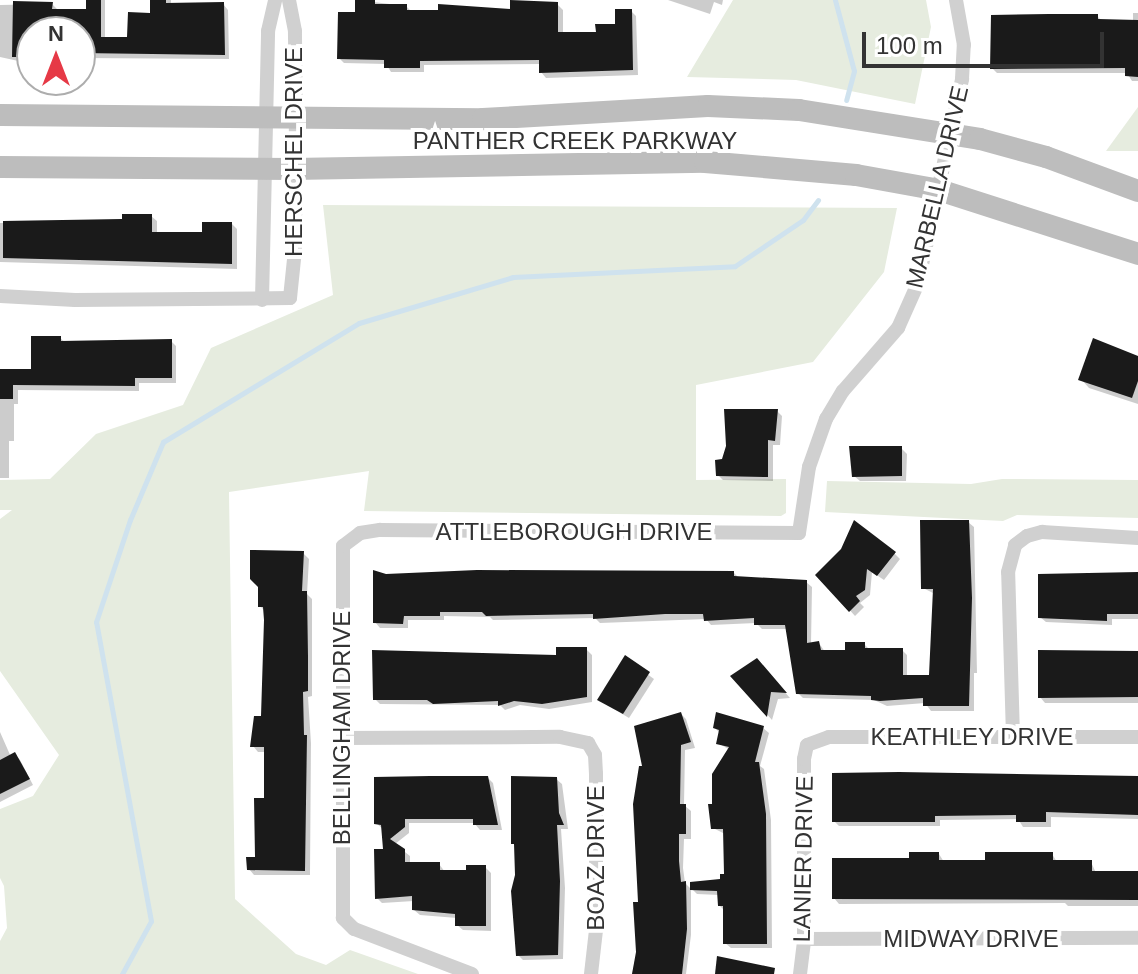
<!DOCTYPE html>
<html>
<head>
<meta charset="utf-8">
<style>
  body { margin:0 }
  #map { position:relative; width:1138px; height:974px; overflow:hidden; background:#fff; font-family:Arial,sans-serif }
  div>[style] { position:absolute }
  .green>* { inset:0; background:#e6ecdf }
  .shadow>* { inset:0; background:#0003 }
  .stream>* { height:5px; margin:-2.5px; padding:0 2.5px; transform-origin:2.5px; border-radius:2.5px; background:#cfe2ee }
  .building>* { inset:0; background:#1a1a1a }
  .street>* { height:14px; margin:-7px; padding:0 7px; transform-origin:7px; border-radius:7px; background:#d0d0d0 }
  .secondary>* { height:22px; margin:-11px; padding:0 11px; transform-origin:11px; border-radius:11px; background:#bdbdbd }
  span { translate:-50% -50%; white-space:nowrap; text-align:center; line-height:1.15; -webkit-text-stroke:8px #fff; paint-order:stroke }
  .street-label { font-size:24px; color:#333 }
  .north { position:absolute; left:16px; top:16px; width:80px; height:80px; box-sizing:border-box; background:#fff; border:2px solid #adadad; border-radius:50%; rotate:0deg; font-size:22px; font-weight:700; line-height:32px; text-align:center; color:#333 }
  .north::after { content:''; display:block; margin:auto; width:28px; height:36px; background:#e63946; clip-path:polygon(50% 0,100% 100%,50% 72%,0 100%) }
  .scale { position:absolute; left:862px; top:32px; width:242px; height:36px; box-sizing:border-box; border:4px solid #333; border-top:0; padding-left:10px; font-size:24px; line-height:28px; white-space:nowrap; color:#333; -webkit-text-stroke:6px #fff; paint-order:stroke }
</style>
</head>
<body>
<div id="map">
  <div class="green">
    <div style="clip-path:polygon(733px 0,926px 0,931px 27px,915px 104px,796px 80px,687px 77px)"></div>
    <div style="clip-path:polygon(1138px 107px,1138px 151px,1106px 151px)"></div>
    <div style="clip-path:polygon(323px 205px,897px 208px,884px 272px,813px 362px,696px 385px,696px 480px,786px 479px,786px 513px,781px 516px,364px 511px,369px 471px,229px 492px,235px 899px,296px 954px,326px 965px,350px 950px,418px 974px,0 974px,0 941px,7px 928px,4px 886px,0 878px,0 809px,33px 796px,59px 755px,0 671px,0 519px,12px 510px,0 510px,0 480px,50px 479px,96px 434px,183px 405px,211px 348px,333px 295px)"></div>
    <div style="clip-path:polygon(1002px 479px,1138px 480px,1138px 518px,1017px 515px,1003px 521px,825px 512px,827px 481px,971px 484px)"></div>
  </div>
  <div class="shadow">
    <div style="clip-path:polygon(88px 0,105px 0,105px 39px,129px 39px,152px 15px,152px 0,171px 0,171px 5px,223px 4px,228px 10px,229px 59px,80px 58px,80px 32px,32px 32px,32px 64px,0 57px,0 5px,52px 4px,57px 9px,88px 11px)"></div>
    <div style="clip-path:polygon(357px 0,406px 6px,412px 12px,512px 11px,557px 4px,563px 10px,563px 34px,598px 34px,617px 26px,631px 11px,636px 16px,638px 75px,546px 78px,541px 72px,541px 64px,424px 65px,424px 72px,391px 72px,386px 64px,344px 63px,339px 58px,357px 14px)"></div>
    <div style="clip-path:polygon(668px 0,723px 0,722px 5px,714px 2px,710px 14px)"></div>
    <div style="clip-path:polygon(1133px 13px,1138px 13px,1138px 81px,1132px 81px,1127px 73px,997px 73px,992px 68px,1097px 16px,1102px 21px,1133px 22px)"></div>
    <div style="clip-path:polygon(151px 216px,157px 221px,157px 234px,204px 234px,232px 224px,237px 229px,237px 269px,0 262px,0 223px,124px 221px)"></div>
    <div style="clip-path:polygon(60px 338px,66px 343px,171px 341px,176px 346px,176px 383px,139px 383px,139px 391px,18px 390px,18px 404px,14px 404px,14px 441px,9px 441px,9px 478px,0 478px,0 371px,33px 371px)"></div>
    <div style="clip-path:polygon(1138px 359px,1138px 404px,1089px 388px,1081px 379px)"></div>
    <div style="clip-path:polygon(777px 411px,782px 416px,780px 445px,773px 445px,773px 481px,723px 480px,718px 475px,724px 461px)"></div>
    <div style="clip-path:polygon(901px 448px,907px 454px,906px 481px,860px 481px,854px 476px)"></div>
    <div style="clip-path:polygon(968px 522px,974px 527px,977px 673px,974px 673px,974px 711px,931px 711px,925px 703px,887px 706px,874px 700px,803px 698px,798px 693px,788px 629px,762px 629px,756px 623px,711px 625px,706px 619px,600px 623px,595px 618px,493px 620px,490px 617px,444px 616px,444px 620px,408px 620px,408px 628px,380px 628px,375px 622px,386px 576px,734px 573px,739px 578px,806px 582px,812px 587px,811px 644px,819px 643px,825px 652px,847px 652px,864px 644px,870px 650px,902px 650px,907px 655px,907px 677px,931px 677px,935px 594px,923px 588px)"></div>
    <div style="clip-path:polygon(303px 553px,309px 559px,307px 594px,312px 599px,312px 696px,308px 697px,311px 743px,310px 875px,254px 875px,249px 869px,257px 859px,266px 800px,266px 752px,258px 752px,253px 746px,263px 718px,266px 612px,260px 606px)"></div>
    <div style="clip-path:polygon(894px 553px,900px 559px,884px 580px,872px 572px,870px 595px,860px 603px,864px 607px,855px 616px,818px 575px)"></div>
    <div style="clip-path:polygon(1138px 576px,1138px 619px,1112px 619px,1112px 625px,1046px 622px,1040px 617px)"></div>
    <div style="clip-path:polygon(586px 649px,592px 655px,592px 702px,549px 709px,520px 705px,505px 710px,500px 705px,380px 704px,375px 699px)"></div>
    <div style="clip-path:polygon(1138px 652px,1138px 703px,1045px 703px,1040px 697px)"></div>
    <div style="clip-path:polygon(625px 658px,654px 679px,629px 718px,599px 700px)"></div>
    <div style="clip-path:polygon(762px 666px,790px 698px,778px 699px,772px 720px,733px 676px)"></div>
    <div style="clip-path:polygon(681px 714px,686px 719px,695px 748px,685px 750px,684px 805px,691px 811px,691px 839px,684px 839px,683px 868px,685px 883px,691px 889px,691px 935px,686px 974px,632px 974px,637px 952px,644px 768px)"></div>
    <div style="clip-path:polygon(715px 728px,763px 728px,769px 733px,760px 766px,764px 769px,771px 820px,772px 948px,731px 948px,725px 943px,725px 911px,720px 906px,719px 895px,697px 894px,692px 889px,723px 881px,726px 876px,725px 834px,713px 828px,714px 806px,730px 750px,718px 743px,720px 733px)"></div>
    <div style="clip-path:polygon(0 732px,11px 757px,15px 754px,20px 760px,33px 785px,0 802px)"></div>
    <div style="clip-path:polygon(1138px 777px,1138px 819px,1051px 817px,1051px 827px,1023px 827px,1018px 819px,940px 820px,940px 826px,839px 826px,834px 821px)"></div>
    <div style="clip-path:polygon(488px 778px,493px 783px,502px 830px,480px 830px,474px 823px,409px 823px,409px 833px,395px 844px,410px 856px,410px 864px,439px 864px,445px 872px,468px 872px,485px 867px,491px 873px,491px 931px,463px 930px,457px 925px,457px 918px,420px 915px,414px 910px,414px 901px,382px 903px,377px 898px,385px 851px,383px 829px,376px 823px)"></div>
    <div style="clip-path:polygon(556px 779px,562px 784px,568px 829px,561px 829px,565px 888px,563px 959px,523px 960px,518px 955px,517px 847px,513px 843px)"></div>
    <div style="clip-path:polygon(939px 854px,944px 862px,987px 862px,1052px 854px,1057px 862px,1091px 862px,1096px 873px,1138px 873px,1138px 906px,1068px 906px,1065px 903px,839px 904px,834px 898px,911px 860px)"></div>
  </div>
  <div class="stream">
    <div style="left:835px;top:0;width:73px;rotate:75deg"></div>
    <div style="left:854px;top:71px;width:30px;rotate:105deg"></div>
    <div style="left:122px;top:974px;width:60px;rotate:-61.3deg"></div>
    <div style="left:151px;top:921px;width:304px;rotate:-100.4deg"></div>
    <div style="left:96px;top:622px;width:108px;rotate:-71.6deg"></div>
    <div style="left:130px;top:520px;width:85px;rotate:-67.1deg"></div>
    <div style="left:163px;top:442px;width:229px;rotate:-31.3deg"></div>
    <div style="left:359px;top:323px;width:161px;rotate:-16.6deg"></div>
    <div style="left:513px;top:277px;width:222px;rotate:-2.8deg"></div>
    <div style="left:735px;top:266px;width:82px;rotate:-34.1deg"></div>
    <div style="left:803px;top:220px;width:25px;rotate:-53deg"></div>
  </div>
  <div class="building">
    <div style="clip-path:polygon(86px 0,101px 0,101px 37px,127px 37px,128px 12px,150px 13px,150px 0,166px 0,166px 3px,224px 2px,225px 55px,80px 53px,80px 32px,32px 32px,32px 57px,12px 57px,13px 1px,53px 2px,52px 9px,86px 9px)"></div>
    <div style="clip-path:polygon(355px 0,375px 0,375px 4px,407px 4px,407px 10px,438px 10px,438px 4px,510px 9px,510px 0,558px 2px,558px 32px,596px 32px,595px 24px,615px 24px,615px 9px,632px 9px,633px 70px,539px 73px,539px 60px,420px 61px,420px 68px,384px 68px,384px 60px,337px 59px,338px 12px,355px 12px)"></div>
    <div style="clip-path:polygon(1049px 14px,1098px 14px,1098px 19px,1138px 20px,1138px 77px,1125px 76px,1125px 68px,990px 69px,991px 15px)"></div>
    <div style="clip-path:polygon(122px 214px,152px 214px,152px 232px,202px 232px,202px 222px,232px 222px,232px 264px,3px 258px,3px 221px,122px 219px)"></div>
    <div style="clip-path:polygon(31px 336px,61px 336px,61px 341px,172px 339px,172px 378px,135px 378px,135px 386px,13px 385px,13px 399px,0 399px,0 369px,31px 369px)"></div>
    <div style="clip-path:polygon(1093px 338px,1138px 356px,1138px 381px,1132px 398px,1078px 380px)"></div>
    <div style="clip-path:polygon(724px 409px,778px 409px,775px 441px,768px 440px,768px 477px,716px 476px,715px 460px,722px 459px,726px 446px)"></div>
    <div style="clip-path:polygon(849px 446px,902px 446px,902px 476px,852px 477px)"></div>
    <div style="clip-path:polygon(854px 520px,896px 552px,877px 576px,867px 569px,865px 590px,856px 596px,860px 601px,849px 612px,815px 575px,841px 549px)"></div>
    <div style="clip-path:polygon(920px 520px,969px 520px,972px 598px,969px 706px,923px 706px,923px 698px,880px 701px,871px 700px,871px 696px,796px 694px,785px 625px,754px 625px,754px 618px,704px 621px,703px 614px,665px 614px,593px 619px,593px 614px,486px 616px,482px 612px,440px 612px,440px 616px,404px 616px,403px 624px,373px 623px,373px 570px,386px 574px,477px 570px,734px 571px,734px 576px,807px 580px,807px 643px,819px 641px,821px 650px,845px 650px,845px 642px,865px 642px,865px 648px,903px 648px,903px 675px,929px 675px,933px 589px,921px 589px)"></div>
    <div style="clip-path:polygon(250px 550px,304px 551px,302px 591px,307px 591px,308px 657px,308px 691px,303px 692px,304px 735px,307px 735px,305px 871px,247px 870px,246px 857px,255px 857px,254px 798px,264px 798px,264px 747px,250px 747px,254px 716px,261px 716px,264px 620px,263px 607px,258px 607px,258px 587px,250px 579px)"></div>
    <div style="clip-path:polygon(1138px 572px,1138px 614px,1107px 614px,1107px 621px,1038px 618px,1038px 574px)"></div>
    <div style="clip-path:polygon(556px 647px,587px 647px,587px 697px,542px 704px,514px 701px,498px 706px,498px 701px,433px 704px,427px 700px,373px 700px,372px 650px,556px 655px)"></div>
    <div style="clip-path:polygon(1038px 650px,1138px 651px,1138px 697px,1038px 698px)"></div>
    <div style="clip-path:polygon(625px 655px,650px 672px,623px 714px,597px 700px)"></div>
    <div style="clip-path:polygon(757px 658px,787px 693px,771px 692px,767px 717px,730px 676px)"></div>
    <div style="clip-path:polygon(681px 712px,691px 742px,681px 745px,680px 804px,686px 804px,686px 834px,679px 834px,679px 861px,681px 882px,686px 881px,687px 929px,682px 974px,632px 974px,636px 952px,633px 902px,638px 902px,633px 804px,639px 766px,642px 766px,634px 726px)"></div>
    <div style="clip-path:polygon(716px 712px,764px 726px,755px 762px,759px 762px,766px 814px,767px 944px,723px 944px,723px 906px,718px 906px,717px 891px,690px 890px,690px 882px,720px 879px,720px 874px,724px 874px,723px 829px,711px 829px,708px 804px,712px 804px,712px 774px,729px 747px,716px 744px,719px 730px,713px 728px)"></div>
    <div style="clip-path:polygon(15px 752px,30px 779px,0 794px,0 760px)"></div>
    <div style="clip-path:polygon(899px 772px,1138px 776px,1138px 815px,1046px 812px,1046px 822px,1016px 822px,1016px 815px,935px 816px,935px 822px,832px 822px,832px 773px)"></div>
    <div style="clip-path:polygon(430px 776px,488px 776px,498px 825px,473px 825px,473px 819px,405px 819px,405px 827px,390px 839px,405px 849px,405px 862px,440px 862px,440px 870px,466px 870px,466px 865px,486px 865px,486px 926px,455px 926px,455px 914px,412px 910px,412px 896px,375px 899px,374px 849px,383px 849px,381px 825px,374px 824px,374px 777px)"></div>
    <div style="clip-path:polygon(511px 776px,557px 777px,559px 813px,564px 825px,557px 825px,560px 881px,558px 955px,516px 956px,511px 891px,515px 875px,514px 844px,511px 844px)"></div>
    <div style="clip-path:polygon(909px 852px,939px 852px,939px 860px,985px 860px,985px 852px,1053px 852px,1053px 860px,1092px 860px,1092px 871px,1138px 871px,1138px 900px,832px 899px,832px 858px,909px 858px)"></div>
    <div style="clip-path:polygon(717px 956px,775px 968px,774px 974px,715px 974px)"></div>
  </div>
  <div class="street">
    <div style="left:0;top:296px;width:75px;rotate:3.1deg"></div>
    <div style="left:75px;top:300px;width:215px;rotate:-0.5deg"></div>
    <div style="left:290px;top:298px;width:48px;rotate:-84.1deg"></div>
    <div style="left:295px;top:250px;width:131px;rotate:-89.6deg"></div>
    <div style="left:296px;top:119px;width:88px;rotate:-90.7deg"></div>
    <div style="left:295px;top:31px;width:32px;rotate:-101deg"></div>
    <div style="left:262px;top:300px;width:269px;rotate:-88.7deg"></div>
    <div style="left:268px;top:31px;width:32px;rotate:-77deg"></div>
    <div style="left:1013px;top:736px;width:164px;rotate:-91.7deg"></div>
    <div style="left:1008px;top:572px;width:28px;rotate:-75deg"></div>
    <div style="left:1015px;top:545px;width:15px;rotate:-37deg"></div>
    <div style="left:1027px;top:536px;width:16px;rotate:-15deg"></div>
    <div style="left:1042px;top:532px;width:96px;rotate:3.6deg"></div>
    <div style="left:343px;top:738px;width:217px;rotate:-0.3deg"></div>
    <div style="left:560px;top:737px;width:29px;rotate:12deg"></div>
    <div style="left:588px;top:743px;width:14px;rotate:60deg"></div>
    <div style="left:595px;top:755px;width:19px;rotate:87deg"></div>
    <div style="left:596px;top:774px;width:156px;rotate:90deg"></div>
    <div style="left:596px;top:930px;width:44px;rotate:96.5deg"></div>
    <div style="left:804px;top:939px;width:334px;rotate:-0.2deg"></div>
    <div style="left:472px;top:974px;width:126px;rotate:-159.1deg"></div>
    <div style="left:354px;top:929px;width:16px;rotate:-135deg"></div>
    <div style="left:343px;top:918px;width:372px;rotate:-90deg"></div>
    <div style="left:343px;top:546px;width:21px;rotate:-37deg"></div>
    <div style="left:360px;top:533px;width:20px;rotate:-9deg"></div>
    <div style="left:380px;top:530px;width:419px;rotate:0.4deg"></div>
    <div style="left:799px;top:533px;width:67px;rotate:-81.4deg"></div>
    <div style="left:809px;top:467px;width:51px;rotate:-70.5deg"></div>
    <div style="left:826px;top:419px;width:33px;rotate:-59deg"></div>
    <div style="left:843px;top:391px;width:84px;rotate:-48.9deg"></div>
    <div style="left:898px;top:328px;width:49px;rotate:-66deg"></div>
    <div style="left:918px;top:283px;width:209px;rotate:-77.8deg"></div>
    <div style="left:962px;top:79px;width:34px;rotate:-87deg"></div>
    <div style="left:964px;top:45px;width:46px;rotate:-100.1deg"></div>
    <div style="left:800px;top:974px;width:35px;rotate:-83deg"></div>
    <div style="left:804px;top:939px;width:180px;rotate:-90deg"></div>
    <div style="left:804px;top:759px;width:14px;rotate:-78deg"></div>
    <div style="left:807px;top:745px;width:23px;rotate:-20deg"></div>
    <div style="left:829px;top:737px;width:309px"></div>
  </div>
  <div class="secondary">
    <div style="left:0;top:115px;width:483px;rotate:0.5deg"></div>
    <div style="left:483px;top:119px;width:225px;rotate:-3.3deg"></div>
    <div style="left:708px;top:106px;width:91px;rotate:2.5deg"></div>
    <div style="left:799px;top:110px;width:183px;rotate:9.1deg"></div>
    <div style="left:980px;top:139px;width:68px;rotate:15.3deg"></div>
    <div style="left:1046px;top:157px;width:98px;rotate:20.3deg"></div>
    <div style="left:0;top:167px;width:293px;rotate:0.4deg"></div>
    <div style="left:293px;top:169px;width:412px;rotate:-1deg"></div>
    <div style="left:705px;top:162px;width:152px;rotate:4.9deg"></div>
    <div style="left:856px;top:175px;width:84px;rotate:10.2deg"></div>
    <div style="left:939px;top:190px;width:209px;rotate:17.8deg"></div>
  </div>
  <div class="street-label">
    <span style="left:575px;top:141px">PANTHER CREEK PARKWAY</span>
    <span style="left:294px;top:152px;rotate:-90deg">HERSCHEL DRIVE</span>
    <span style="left:937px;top:187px;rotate:-77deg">MARBELLA DRIVE</span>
    <span style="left:574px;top:532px">ATTLEBOROUGH DRIVE</span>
    <span style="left:342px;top:728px;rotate:-90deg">BELLINGHAM DRIVE</span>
    <span style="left:972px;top:737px">KEATHLEY DRIVE</span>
    <span style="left:596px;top:858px;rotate:-90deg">BOAZ DRIVE</span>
    <span style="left:803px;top:859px;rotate:-89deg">LANIER DRIVE</span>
    <span style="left:971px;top:939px">MIDWAY DRIVE</span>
  </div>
  <div class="north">N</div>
  <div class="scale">100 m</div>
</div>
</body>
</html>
